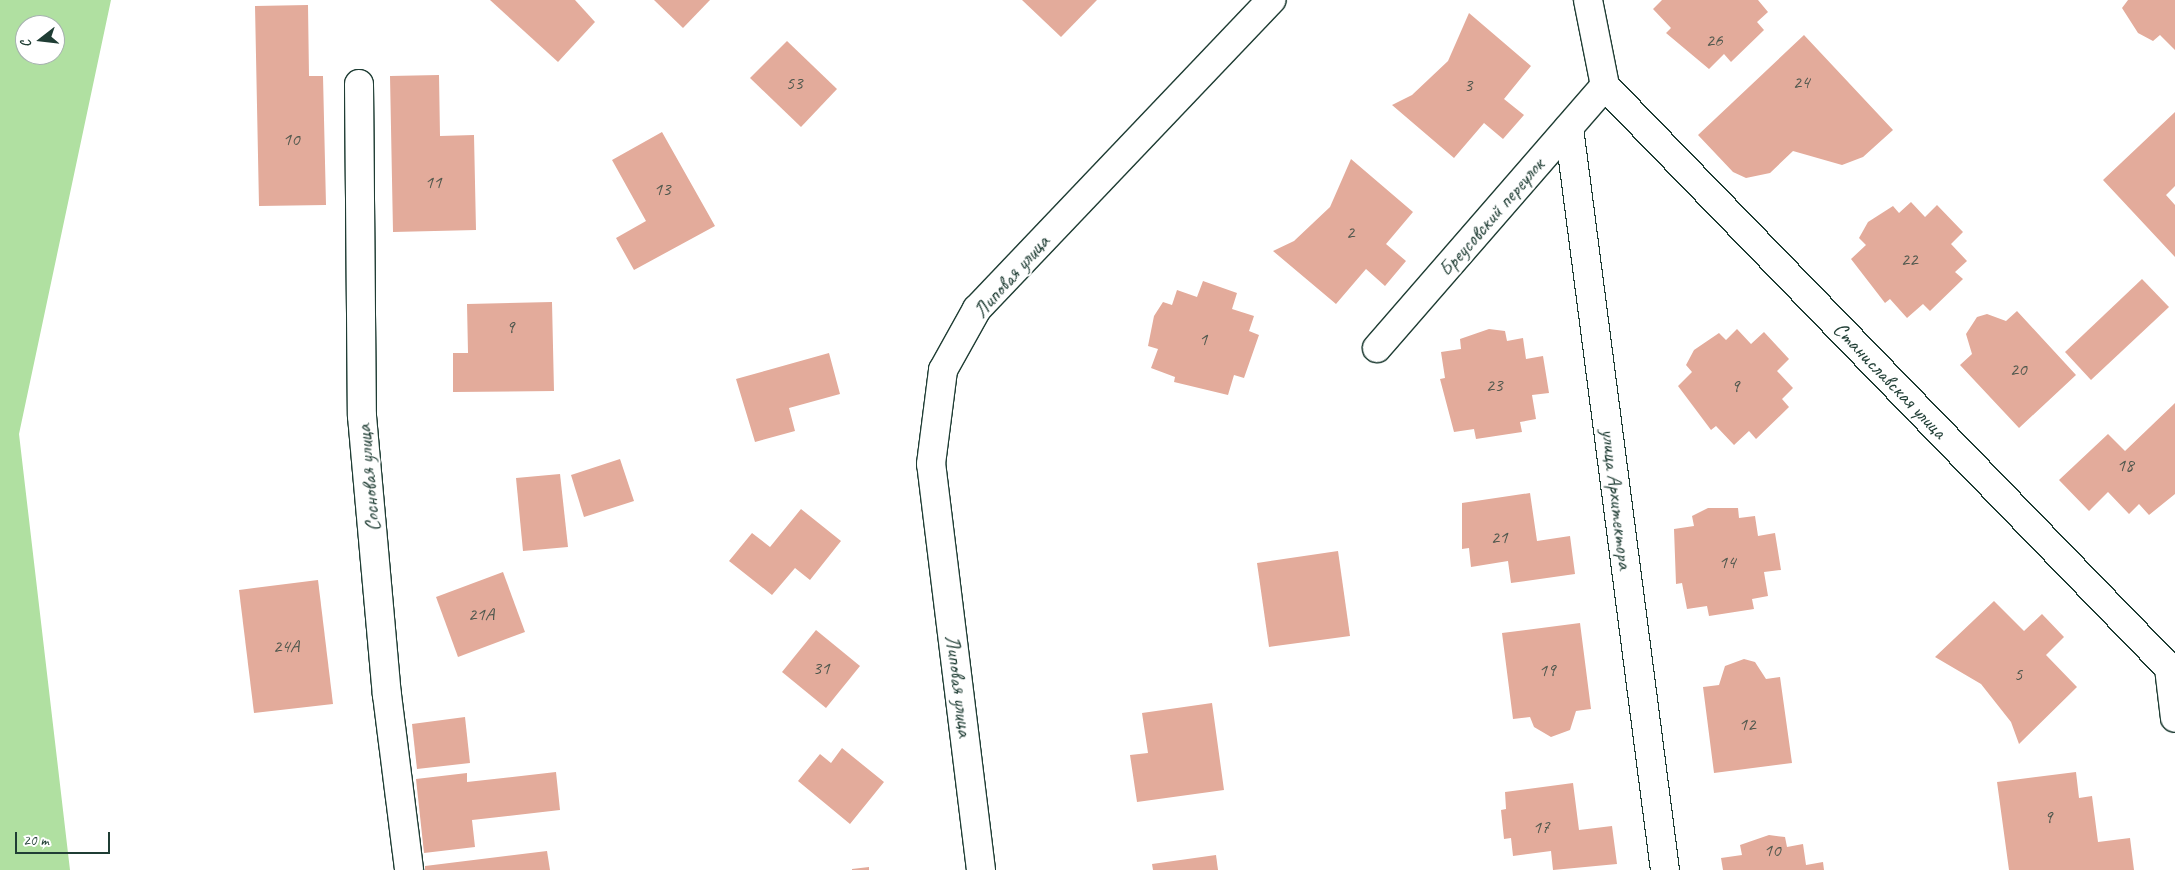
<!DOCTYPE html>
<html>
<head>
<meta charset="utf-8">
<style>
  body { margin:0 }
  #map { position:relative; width:2175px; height:870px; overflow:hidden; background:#fff; font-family:Caveat,sans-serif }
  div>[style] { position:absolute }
  .green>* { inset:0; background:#b0e0a1 }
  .building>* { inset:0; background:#e3ab9b }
  .roads { filter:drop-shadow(1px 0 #1f3d34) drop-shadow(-1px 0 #1f3d34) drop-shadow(0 1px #1f3d34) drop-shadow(0 -1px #1f3d34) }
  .street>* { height:28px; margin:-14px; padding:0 14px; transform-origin:14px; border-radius:14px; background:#fff }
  span { translate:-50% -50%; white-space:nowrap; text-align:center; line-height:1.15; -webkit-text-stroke:4px #fff; paint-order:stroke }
  .number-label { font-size:19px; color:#50584e }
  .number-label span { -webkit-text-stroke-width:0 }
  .street-label { font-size:21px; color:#1f3d34 }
  .north { position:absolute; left:15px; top:15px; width:50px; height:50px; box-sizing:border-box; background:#fff; border:1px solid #a5b1ae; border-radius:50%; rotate:254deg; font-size:14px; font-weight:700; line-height:20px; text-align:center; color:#1f3d34 }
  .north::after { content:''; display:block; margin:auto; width:18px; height:22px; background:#1f3d34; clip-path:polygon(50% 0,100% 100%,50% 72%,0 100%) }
  .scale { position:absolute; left:15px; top:832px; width:95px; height:22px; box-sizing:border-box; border:2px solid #1f3d34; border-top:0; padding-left:6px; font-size:15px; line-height:18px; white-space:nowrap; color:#1f3d34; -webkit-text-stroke:4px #fff; paint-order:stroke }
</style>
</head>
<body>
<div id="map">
  <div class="green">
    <div style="clip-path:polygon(evenodd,0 0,111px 0,19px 434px,70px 870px,0 870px,0 0,25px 25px,55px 25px,55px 55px,25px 55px,25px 25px)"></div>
  </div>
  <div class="building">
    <div style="clip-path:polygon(490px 0,575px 0,595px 22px,558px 62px)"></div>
    <div style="clip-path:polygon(654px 0,710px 0,683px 28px)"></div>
    <div style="clip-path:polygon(1022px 0,1097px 0,1061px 37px)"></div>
    <div style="clip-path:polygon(1662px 0,1758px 0,1768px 12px,1757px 22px,1764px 30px,1731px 62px,1724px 54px,1709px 69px,1666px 33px,1671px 28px,1653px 9px)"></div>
    <div style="clip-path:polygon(2128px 0,2175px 0,2175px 50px,2160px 35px,2153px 41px,2138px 33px,2122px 8px)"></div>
    <div style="clip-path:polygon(308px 5px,309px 76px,323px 76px,326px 205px,259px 206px,255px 6px)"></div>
    <div style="clip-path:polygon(1469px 13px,1531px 66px,1504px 99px,1524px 115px,1503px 139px,1484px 123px,1454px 158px,1392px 105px,1412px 95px,1448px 61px)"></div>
    <div style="clip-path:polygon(1804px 35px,1893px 130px,1863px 157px,1842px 165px,1793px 151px,1770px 173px,1746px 178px,1733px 172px,1698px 135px)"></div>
    <div style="clip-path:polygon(787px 41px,837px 89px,801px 127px,750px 78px)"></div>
    <div style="clip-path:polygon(439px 75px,440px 136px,474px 135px,476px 230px,393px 232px,390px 76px)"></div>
    <div style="clip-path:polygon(2175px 112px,2175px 186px,2166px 195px,2175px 205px,2175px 257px,2103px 180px)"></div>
    <div style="clip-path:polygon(662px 132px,715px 226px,634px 270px,616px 238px,646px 221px,612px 160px)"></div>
    <div style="clip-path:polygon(1351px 159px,1413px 212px,1386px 244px,1406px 261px,1385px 286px,1366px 269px,1336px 304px,1273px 251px,1294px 241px,1330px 207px)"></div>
    <div style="clip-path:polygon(1911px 202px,1925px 217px,1937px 205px,1963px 232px,1951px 244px,1967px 261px,1955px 272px,1963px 279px,1930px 311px,1923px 304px,1907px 318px,1890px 299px,1885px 303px,1851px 259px,1866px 245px,1859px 238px,1868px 222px,1893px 206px,1899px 213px)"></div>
    <div style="clip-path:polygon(2142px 279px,2169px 307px,2091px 380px,2065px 352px)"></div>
    <div style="clip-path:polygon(1203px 281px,1237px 293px,1232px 309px,1254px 316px,1249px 331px,1259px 335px,1244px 378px,1234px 375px,1228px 395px,1174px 382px,1175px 377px,1151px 368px,1158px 349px,1148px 346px,1154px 316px,1163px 302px,1172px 305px,1177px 290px,1197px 297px)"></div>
    <div style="clip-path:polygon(552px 302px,554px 391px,453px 392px,453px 353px,468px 353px,467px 304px)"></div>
    <div style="clip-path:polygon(2017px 311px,2076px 375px,2019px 428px,1960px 365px,1972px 354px,1966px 334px,1977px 317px,1987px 314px,2006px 321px)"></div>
    <div style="clip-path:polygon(1489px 329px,1505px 331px,1507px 341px,1523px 338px,1526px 359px,1543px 356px,1549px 393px,1532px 395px,1536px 419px,1520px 422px,1522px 432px,1476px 439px,1474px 429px,1454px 432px,1440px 379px,1445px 378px,1441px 352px,1461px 349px,1460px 339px)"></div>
    <div style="clip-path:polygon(1737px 329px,1751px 344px,1764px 332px,1789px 359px,1777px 371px,1793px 388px,1782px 399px,1789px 407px,1756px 439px,1749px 431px,1734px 445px,1716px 426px,1711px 430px,1678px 386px,1692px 372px,1686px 365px,1694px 350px,1719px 333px,1726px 340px)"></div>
    <div style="clip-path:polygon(829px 353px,840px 394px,789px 408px,795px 431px,755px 442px,736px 379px)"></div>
    <div style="clip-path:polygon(2175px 403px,2175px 494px,2149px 515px,2139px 504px,2129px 514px,2108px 492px,2089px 511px,2059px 480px,2108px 434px,2125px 451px)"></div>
    <div style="clip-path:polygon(620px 459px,634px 501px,584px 517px,571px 475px)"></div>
    <div style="clip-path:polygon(560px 474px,568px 547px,523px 551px,516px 478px)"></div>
    <div style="clip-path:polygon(1530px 493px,1537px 541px,1570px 536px,1575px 574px,1511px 583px,1508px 561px,1471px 567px,1469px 548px,1462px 549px,1462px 503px)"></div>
    <div style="clip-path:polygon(1708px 508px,1738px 508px,1739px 518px,1755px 516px,1758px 536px,1775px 533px,1781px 570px,1764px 572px,1768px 596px,1752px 599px,1754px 609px,1709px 616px,1707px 606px,1687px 609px,1682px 583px,1676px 584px,1674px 529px,1694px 526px,1692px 516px)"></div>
    <div style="clip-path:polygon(801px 509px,841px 541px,810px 580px,795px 568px,772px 595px,729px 561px,752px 533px,770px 547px)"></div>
    <div style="clip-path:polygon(1338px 551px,1350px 636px,1269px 647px,1257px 563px)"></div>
    <div style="clip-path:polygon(503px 572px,525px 632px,458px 657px,436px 597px)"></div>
    <div style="clip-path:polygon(318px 580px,333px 704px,254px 713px,239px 590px)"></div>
    <div style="clip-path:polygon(1994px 601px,2024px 631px,2042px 614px,2064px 637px,2046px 655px,2077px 687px,2019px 744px,2011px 722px,1981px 684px,1935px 657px)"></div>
    <div style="clip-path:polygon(1580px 623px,1591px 709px,1576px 711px,1570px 730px,1551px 737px,1534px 727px,1530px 717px,1513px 719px,1502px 633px)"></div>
    <div style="clip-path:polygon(816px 630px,860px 666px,826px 708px,782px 672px)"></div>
    <div style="clip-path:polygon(1744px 659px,1755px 662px,1766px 679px,1780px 677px,1792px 763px,1714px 773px,1703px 687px,1719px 685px,1725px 666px)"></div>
    <div style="clip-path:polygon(1212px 703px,1224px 790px,1137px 802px,1130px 755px,1148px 753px,1142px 713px)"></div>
    <div style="clip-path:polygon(465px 717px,470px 763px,417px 769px,412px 724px)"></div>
    <div style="clip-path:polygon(842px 748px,884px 782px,850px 824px,798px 781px,820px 754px,831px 763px)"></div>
    <div style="clip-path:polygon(556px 772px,560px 810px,472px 820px,475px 847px,424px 853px,416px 779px,467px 773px,467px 782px)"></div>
    <div style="clip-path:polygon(2076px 772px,2079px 798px,2092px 796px,2098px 842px,2130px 838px,2134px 870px,2009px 870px,1997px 782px)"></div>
    <div style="clip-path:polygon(1573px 783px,1579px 830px,1612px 826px,1617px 864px,1553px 870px,1551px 851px,1513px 856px,1511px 838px,1504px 839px,1501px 810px,1506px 809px,1505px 792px)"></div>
    <div style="clip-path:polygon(1769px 835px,1785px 837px,1787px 847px,1803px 844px,1806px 865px,1823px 862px,1824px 870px,1723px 870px,1721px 858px,1742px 855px,1740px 845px)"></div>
    <div style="clip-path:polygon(547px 851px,550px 870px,425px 870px,425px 866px)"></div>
    <div style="clip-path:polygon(1216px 855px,1218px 870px,1153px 870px,1152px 864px)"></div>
    <div style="clip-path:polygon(869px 867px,869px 870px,852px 870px,852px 869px)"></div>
  </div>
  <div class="roads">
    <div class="street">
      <div style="left:1588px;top:0;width:88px;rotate:78.8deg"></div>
      <div style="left:359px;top:84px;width:332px;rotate:89.5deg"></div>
      <div style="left:362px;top:416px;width:280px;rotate:84.9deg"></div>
      <div style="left:387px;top:695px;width:176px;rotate:82.8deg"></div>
      <div style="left:1605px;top:86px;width:819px;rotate:45.89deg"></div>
      <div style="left:1569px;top:128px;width:748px;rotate:82.63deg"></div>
      <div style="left:1377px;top:348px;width:347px;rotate:-49deg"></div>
      <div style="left:2169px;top:668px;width:50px;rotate:83.2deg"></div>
      <div style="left:981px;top:870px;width:409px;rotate:-97deg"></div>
      <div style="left:931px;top:464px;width:95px;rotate:-82.7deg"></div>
      <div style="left:943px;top:370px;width:70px;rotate:-60.9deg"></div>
      <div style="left:977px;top:309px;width:427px;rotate:-46.4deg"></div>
    </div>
  </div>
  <div class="number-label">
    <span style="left:1714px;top:41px">26</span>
    <span style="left:1801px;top:83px">24</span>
    <span style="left:794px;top:84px">53</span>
    <span style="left:1468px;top:86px">3</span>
    <span style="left:291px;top:140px">10</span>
    <span style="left:433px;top:183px">11</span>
    <span style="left:662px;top:190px">13</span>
    <span style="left:1350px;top:233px">2</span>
    <span style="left:1909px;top:260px">22</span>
    <span style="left:510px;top:328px">9</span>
    <span style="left:1203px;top:340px">1</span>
    <span style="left:2018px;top:370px">20</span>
    <span style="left:1494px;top:386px">23</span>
    <span style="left:1735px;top:387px">9</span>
    <span style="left:2125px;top:466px">18</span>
    <span style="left:1499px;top:538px">21</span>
    <span style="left:1727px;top:563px">14</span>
    <span style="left:481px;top:615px">21А</span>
    <span style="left:286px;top:647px">24А</span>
    <span style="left:821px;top:669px">31</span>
    <span style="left:1547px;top:671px">19</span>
    <span style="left:2018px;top:675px">5</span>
    <span style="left:1747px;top:725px">12</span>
    <span style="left:2048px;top:818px">9</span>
    <span style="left:1541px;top:828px">17</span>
    <span style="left:1772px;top:851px">10</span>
  </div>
  <div class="street-label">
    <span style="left:1491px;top:217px;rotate:-49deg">Бреусовский переулок</span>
    <span style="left:1011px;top:276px;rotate:-48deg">Липовая улица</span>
    <span style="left:1890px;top:380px;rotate:46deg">Станиславская улица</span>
    <span style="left:368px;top:478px;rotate:-95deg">Сосновая улица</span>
    <span style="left:1617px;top:499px;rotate:83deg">улица Архитектора</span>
    <span style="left:959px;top:686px;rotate:83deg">Липовая улица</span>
  </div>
  <div class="north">С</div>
  <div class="scale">20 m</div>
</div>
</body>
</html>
